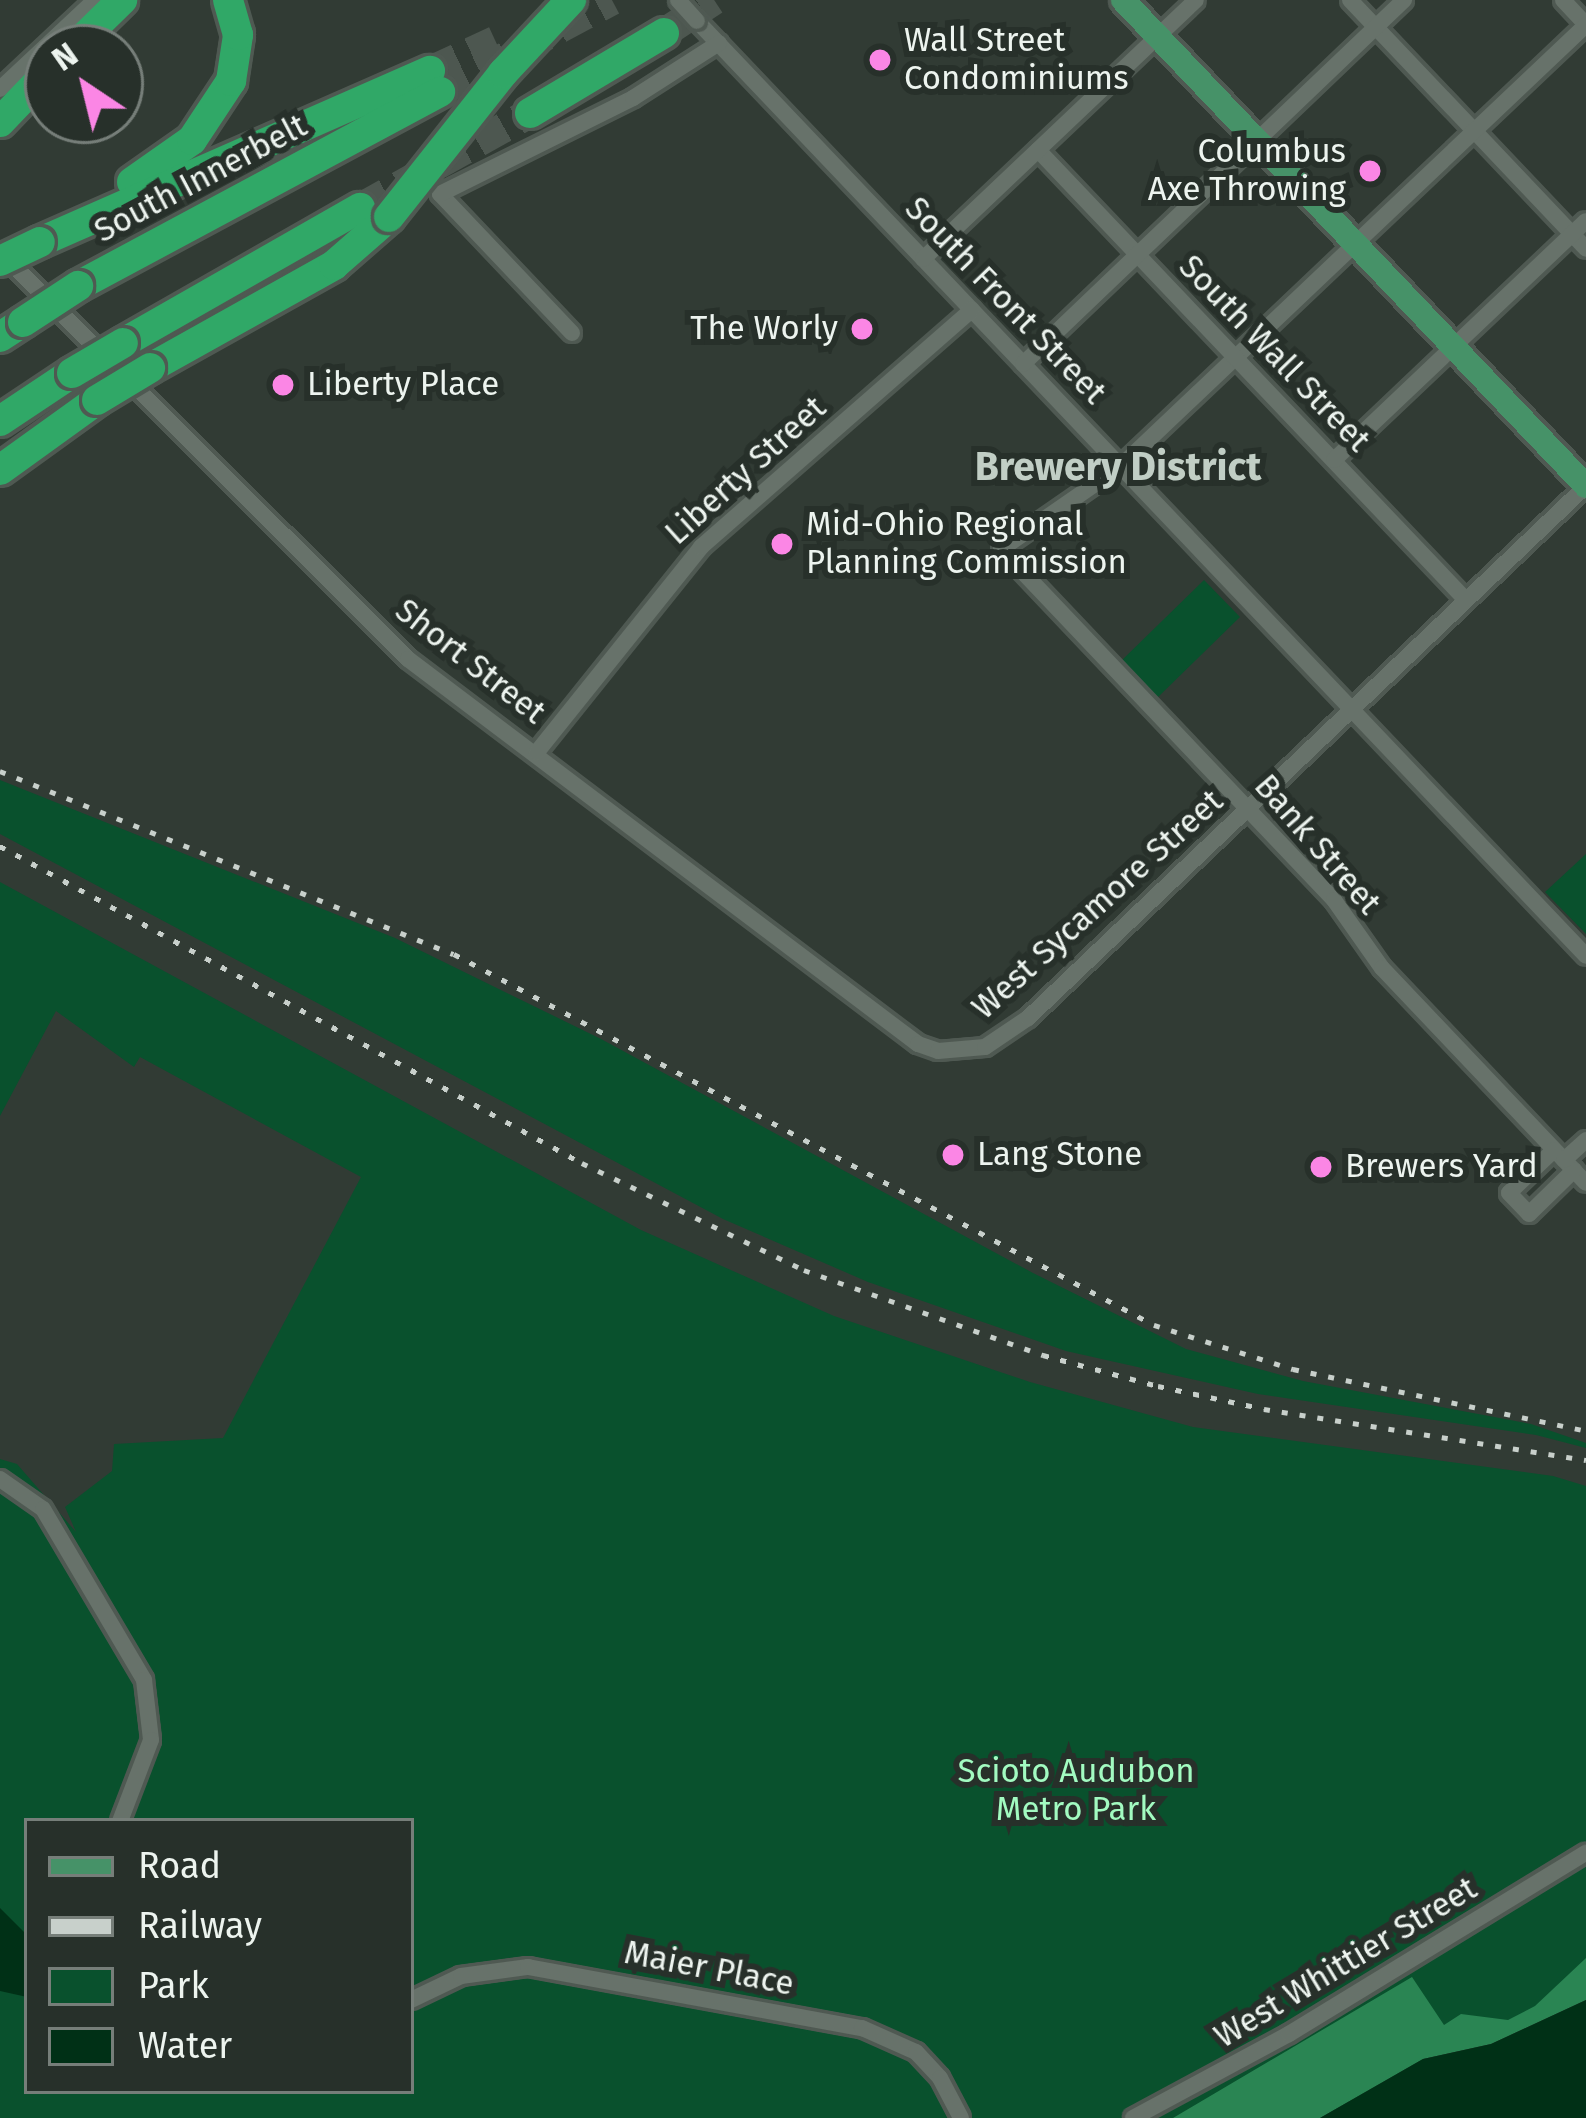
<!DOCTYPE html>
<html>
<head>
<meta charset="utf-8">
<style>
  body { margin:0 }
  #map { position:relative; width:1586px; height:2118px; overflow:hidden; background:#313b34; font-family:"Fira Sans",sans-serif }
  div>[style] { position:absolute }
  .green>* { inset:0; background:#09512d }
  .forest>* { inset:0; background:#2a8553 }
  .water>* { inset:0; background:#003016 }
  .motorway-tunnel>* { height:30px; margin-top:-15px; transform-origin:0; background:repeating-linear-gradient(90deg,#4d5750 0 30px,transparent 0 45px) }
  .roads { filter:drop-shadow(3px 0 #4f5952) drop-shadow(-3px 0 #4f5952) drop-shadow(0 3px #4f5952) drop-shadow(0 -3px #4f5952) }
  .minor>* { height:16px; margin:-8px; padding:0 8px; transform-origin:8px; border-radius:8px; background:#67726a }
  .primary>* { height:24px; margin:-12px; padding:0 12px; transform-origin:12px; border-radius:12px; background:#469268 }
  .motorway>* { height:30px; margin:-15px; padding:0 15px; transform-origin:15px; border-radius:15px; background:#30a867 }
  .rail>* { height:4.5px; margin-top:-2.25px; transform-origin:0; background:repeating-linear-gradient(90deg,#c8d0cb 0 6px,transparent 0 18px) }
  .bridges { filter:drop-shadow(3px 0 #4f5952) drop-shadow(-3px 0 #4f5952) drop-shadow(0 3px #4f5952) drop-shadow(0 -3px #4f5952) }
  .minor-bridge>* { height:16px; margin:-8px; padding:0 8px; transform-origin:8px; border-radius:8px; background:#67726a }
  .motorway-bridge>* { height:30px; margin:-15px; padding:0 15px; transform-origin:15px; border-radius:15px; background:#30a867 }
  .dots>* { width:33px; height:33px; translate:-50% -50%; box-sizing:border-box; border:6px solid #27302a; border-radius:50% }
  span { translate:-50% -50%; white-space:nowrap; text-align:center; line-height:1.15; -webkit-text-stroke:12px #27302a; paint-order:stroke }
  .poi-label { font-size:33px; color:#edf4ef }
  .left { translate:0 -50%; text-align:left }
  .right { translate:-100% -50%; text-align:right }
  .street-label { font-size:33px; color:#edf4ef }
  .park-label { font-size:33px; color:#a2fbc1 }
  .quarter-label { font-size:39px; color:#c1cec5; font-weight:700 }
  .legend { position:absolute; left:24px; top:1818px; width:390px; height:276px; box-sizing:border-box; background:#27302a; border:3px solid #767e79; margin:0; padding:15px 21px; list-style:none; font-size:36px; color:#edf4ef }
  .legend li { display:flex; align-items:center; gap:24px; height:60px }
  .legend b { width:60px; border:3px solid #767e79 }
  .north { position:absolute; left:24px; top:24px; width:120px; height:120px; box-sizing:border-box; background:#27302a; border:3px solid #767e79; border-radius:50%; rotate:325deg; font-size:33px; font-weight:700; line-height:48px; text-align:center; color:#edf4ef }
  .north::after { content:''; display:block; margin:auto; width:42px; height:54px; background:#fb86e5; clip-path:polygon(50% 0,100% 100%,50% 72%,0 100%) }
</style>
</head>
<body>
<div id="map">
  <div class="green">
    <div style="clip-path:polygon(1204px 580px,1240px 617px,1155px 700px,1119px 663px)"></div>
    <div style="clip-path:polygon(0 780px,395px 938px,601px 1039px,1033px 1273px,1186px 1349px,1303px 1381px,1531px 1424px,1586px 1443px,1586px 1448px,1536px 1435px,1258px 1394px,1066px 1351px,868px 1282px,723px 1219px,0 834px)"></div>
    <div style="clip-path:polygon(1586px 854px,1586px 934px,1545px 892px)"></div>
    <div style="clip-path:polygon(evenodd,0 882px,641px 1230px,834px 1316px,1030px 1382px,1193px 1427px,1553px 1476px,1586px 1486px,1586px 2000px,1423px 2059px,1320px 2118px,0 2118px,0 1459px,17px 1464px,76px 1532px,65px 1507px,112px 1471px,114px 1444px,223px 1438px,361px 1177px,140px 1057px,134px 1067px,56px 1011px,0 1116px,0 882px,27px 1821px,411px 1821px,411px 2091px,27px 2091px,27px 1821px)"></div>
  </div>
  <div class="forest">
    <div style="clip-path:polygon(1586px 1958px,1586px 2000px,1491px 2044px,1423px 2059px,1320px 2118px,1173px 2118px,1412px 1977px,1444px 2025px,1461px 2014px,1508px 2020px,1535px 2006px)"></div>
  </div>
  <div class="water">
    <div style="clip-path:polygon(0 1908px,27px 1935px,27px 1997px,0 1991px)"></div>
    <div style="clip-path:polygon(1586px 2000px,1586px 2118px,1320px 2118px,1423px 2059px,1491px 2044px)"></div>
  </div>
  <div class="motorway-tunnel">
    <div style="left:664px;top:33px;width:60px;rotate:-33.4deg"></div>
    <div style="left:430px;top:71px;width:72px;rotate:-24.8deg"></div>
    <div style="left:440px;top:92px;width:195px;rotate:-28.1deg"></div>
    <div style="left:360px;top:208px;width:195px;rotate:-29.2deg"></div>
  </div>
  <div class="roads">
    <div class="minor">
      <div style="left:1350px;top:0;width:343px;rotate:46.5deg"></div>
      <div style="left:1563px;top:0;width:34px;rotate:47deg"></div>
      <div style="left:697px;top:21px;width:1290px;rotate:46.44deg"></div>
      <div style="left:1586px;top:25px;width:641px;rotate:136.52deg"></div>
      <div style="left:1121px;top:466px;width:146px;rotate:145.3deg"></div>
      <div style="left:1001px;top:549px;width:484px;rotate:46.5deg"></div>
      <div style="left:1334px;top:900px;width:83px;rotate:54.8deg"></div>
      <div style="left:1382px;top:968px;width:296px;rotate:46.5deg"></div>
      <div style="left:0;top:89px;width:130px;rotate:-43.1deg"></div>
      <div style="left:1038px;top:150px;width:621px;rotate:46.44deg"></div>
      <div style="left:2px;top:254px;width:573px;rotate:44.93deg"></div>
      <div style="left:408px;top:659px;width:639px;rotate:37.05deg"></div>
      <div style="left:918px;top:1044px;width:21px;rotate:19deg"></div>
      <div style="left:938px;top:1051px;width:47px;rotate:-4.9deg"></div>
      <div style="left:985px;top:1047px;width:52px;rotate:-34deg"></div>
      <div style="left:1028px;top:1018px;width:771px;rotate:-43.63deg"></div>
      <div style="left:923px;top:259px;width:376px;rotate:-43.5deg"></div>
      <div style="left:572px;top:333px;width:192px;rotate:-133.5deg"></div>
      <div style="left:440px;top:194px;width:216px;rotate:-26.4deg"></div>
      <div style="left:633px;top:98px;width:102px;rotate:-32.6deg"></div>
      <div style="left:1023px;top:364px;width:527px;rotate:-43.69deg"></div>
      <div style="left:1334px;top:460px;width:347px;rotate:-43.5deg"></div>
      <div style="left:537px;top:752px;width:263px;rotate:-51.3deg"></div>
      <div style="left:701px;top:547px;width:360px;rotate:-41.2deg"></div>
      <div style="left:1554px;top:1150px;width:62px;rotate:136.3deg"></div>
      <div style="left:1509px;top:1193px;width:29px;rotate:46deg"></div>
      <div style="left:1529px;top:1214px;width:63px;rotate:-44.4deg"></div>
      <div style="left:1564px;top:1160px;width:30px;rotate:-42deg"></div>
      <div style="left:0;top:1479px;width:52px;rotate:34.9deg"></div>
      <div style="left:43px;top:1509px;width:199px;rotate:59.4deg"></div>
      <div style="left:144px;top:1680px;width:60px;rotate:83.3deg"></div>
      <div style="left:151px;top:1740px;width:87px;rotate:110.9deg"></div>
      <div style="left:411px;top:2000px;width:55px;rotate:-25.6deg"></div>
      <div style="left:461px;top:1976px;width:68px;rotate:-7.7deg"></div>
      <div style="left:528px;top:1967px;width:340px;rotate:10.4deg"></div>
      <div style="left:862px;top:2028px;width:59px;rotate:24deg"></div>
      <div style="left:916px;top:2052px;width:35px;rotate:47deg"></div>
      <div style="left:940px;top:2078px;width:45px;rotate:62.3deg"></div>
      <div style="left:1133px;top:2118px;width:177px;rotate:-28.3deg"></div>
      <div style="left:1289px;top:2034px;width:348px;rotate:-31.4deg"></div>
    </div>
    <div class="primary">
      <div style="left:1123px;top:0;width:671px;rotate:46.39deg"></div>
    </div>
    <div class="motorway">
      <div style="left:73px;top:48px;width:69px;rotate:-44.4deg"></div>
      <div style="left:530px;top:113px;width:156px;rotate:-30.8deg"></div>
      <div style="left:0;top:122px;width:69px;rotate:-46.2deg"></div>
      <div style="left:132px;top:182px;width:73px;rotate:-35deg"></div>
      <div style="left:192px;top:140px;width:71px;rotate:-56.5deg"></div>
      <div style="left:231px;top:81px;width:47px;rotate:-81.3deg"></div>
      <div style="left:238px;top:35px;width:36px;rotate:-106deg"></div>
      <div style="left:40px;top:242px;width:426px;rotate:-23.7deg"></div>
      <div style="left:78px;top:286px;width:411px;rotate:-28.2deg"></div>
      <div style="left:0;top:337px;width:27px;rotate:-33deg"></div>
      <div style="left:123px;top:343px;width:273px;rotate:-29.7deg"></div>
      <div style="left:150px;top:368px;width:211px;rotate:-29.2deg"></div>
      <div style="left:334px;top:265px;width:73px;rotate:-41.1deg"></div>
      <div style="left:0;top:421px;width:87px;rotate:-33.7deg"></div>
      <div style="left:0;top:470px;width:120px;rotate:-35.8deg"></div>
    </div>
  </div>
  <div class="rail">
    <div style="left:0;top:771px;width:489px;rotate:22deg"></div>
    <div style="left:454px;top:954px;width:792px;rotate:27.92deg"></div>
    <div style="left:1154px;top:1325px;width:146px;rotate:17.6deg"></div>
    <div style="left:1293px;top:1369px;width:299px;rotate:11.9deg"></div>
    <div style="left:0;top:846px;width:663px;rotate:28.58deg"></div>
    <div style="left:582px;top:1163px;width:246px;rotate:25.7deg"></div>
    <div style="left:804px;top:1270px;width:254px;rotate:19.6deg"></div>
    <div style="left:1043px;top:1355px;width:119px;rotate:15.1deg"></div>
    <div style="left:1158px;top:1386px;width:108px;rotate:12.2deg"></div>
    <div style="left:1264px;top:1409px;width:326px;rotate:9deg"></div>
  </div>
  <div class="bridges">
    <div class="minor-bridge">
      <div style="left:678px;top:0;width:28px;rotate:48deg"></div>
    </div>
    <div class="motorway-bridge">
      <div style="left:389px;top:217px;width:184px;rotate:-51.6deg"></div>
      <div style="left:503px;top:73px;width:100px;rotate:-47deg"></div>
      <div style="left:0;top:261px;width:44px;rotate:-25.4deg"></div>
      <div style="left:23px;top:322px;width:66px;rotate:-33.2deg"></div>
      <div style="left:72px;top:373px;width:59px;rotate:-30.5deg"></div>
      <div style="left:97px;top:400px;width:62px;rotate:-31.1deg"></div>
    </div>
  </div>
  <div class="dots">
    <div style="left:880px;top:60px;background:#fb86e5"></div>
    <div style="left:1370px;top:171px;background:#fb86e5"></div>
    <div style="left:862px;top:329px;background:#fb86e5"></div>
    <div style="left:283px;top:385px;background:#fb86e5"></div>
    <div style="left:782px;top:544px;background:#fb86e5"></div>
    <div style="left:953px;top:1155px;background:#fb86e5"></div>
    <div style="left:1321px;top:1167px;background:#fb86e5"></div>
  </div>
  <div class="poi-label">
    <span class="left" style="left:904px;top:60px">Wall Street<br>Condominiums</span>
    <span class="right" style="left:1346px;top:171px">Columbus<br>Axe Throwing</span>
    <span class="right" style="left:838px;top:329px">The Worly</span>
    <span class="left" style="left:307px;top:385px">Liberty Place</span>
    <span class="left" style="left:806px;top:544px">Mid-Ohio Regional<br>Planning Commission</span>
    <span class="left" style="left:977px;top:1155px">Lang Stone</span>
    <span class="left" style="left:1345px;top:1167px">Brewers Yard</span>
  </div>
  <div class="street-label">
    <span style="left:201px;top:179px;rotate:-28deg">South Innerbelt</span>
    <span style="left:1005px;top:301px;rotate:46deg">South Front Street</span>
    <span style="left:1274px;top:354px;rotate:46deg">South Wall Street</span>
    <span style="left:746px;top:471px;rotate:-42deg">Liberty Street</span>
    <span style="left:470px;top:662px;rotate:38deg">Short Street</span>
    <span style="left:1317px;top:845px;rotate:49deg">Bank Street</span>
    <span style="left:1098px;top:905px;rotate:-42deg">West Sycamore Street</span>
    <span style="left:1346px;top:1963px;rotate:-31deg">West Whittier Street</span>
    <span style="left:709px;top:1969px;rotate:11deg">Maier Place</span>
  </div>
  <div class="park-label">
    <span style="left:1076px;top:1791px">Scioto Audubon<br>Metro Park</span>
  </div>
  <div class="quarter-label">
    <span style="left:1118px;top:467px">Brewery District</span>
  </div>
  <ul class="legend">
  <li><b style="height:15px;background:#469268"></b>Road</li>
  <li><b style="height:15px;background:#c8d0cb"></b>Railway</li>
  <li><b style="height:33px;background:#09512d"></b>Park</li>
  <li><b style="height:33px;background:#003016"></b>Water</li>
  </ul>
  <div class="north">N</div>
</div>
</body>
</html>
